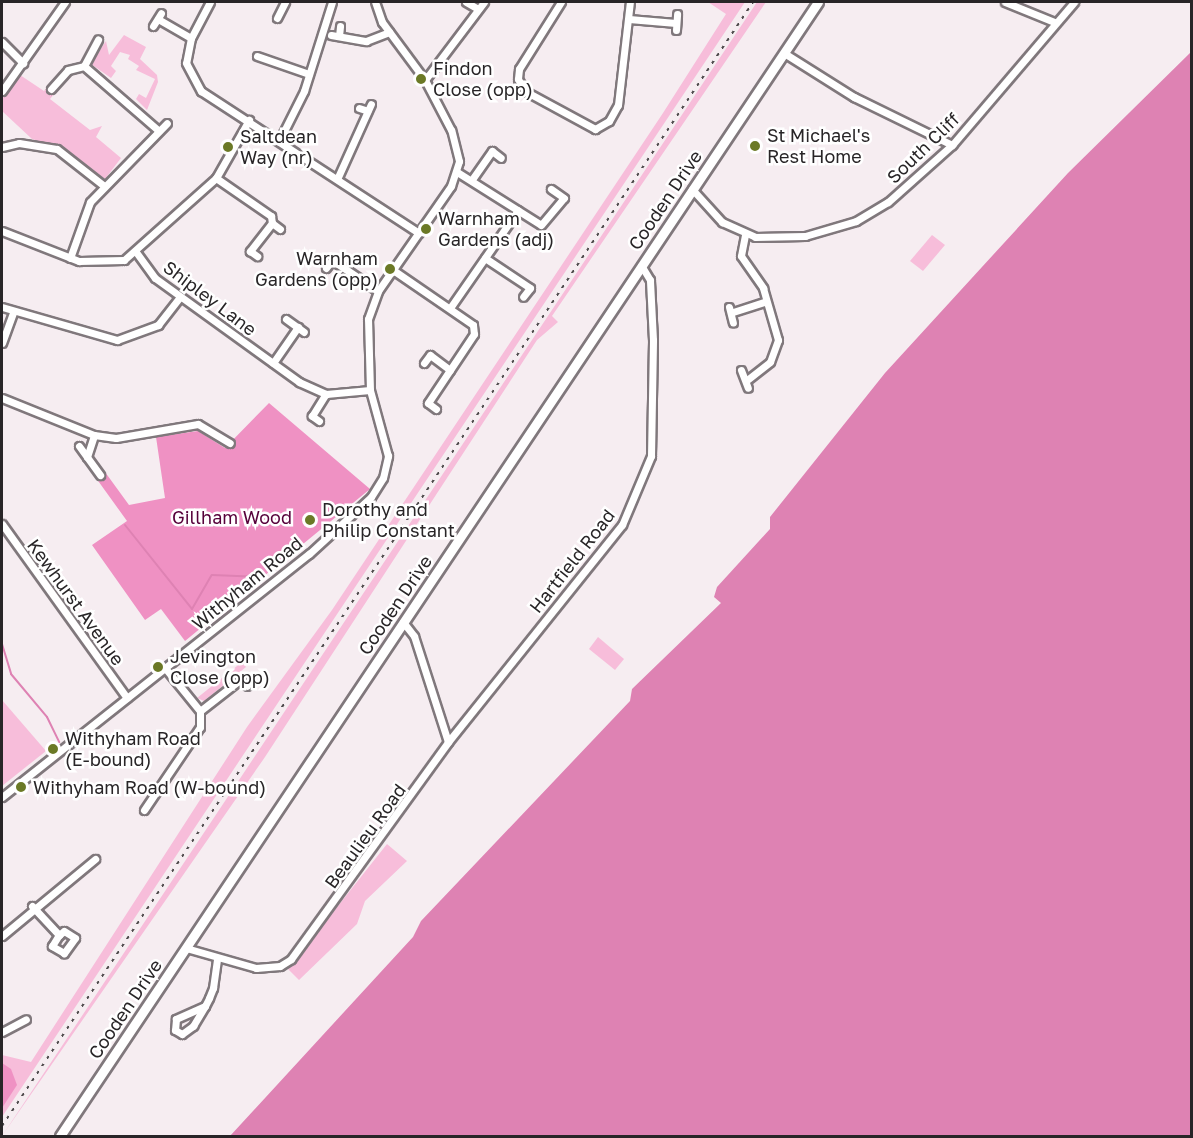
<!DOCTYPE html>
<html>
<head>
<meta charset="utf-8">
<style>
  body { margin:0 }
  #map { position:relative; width:1193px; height:1138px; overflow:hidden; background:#f6edf1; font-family:"Golos Text",sans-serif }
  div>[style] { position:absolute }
  .green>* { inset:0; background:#f7bdda }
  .forest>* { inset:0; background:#ef91c3 }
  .water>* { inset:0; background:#de82b3 }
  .stream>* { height:2px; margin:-1px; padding:0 1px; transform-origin:1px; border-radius:1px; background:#de82b3 }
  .roads { filter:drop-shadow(2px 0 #80787c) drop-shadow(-2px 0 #80787c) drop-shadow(0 2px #80787c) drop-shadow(0 -2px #80787c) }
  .minor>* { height:7px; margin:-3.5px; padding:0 3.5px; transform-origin:3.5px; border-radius:3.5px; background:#fff }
  .major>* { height:9px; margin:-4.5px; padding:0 4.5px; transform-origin:4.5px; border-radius:4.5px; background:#fff }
  .rail>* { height:2px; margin-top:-1px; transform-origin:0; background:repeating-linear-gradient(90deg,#4e4a4c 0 3px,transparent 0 9px) }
  .dots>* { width:16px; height:16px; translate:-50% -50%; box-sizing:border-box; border:3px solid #fff; border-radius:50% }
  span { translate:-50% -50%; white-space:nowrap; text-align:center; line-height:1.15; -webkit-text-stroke:5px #fff; paint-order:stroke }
  .poi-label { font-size:18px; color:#282527 }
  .left { translate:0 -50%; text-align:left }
  .right { translate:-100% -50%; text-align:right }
  .street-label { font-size:18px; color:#282527 }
  .park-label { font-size:18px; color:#56013a }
  .frame { position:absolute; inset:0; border:3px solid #282527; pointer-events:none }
</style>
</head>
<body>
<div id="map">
  <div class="green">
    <div style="clip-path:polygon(708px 2px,745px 2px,2px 1117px,2px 1055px,31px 1062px,247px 727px,332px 610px,663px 113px,726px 14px)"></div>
    <div style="clip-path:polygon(757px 2px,766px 2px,552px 316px,558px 322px,537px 340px,265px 757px,2px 1136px)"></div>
    <div style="clip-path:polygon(61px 16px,20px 75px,44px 91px,47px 87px,55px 93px,50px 99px,90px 130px,102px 126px,96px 137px,121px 158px,105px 179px,63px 149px,32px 139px,2px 111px,2px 97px)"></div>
    <div style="clip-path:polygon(124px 35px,146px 47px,140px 59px,157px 75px,158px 82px,147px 110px,136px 99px,139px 94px,146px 98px,155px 79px,136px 70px,139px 66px,128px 59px,130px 55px,120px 52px,111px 66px,116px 71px,111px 78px,91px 64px,106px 41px,109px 55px)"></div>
    <div style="clip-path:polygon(932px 235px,945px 245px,923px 271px,910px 261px)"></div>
    <div style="clip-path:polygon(321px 538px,282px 571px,186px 644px,303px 552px)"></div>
    <div style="clip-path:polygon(598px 637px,624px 659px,615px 670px,589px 649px)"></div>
    <div style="clip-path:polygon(242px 662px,246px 667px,204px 701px,197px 698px)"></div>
    <div style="clip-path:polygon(2px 700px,46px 751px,2px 786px)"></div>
    <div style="clip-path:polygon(387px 844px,407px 861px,365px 901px,357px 924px,299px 980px,288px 969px)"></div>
  </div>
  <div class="forest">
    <div style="clip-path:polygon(269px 403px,370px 489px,185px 641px,161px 609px,145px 620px,92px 545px,127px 521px,96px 478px,105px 472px,129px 505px,165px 498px,156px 437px,198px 431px,225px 448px)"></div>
    <div style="clip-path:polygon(2px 1063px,11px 1069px,17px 1085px,2px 1108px)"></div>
  </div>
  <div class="water">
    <div style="clip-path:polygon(1191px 52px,1191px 1136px,230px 1136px,413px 937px,421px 921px,630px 701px,632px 689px,721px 603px,714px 597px,717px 587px,770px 529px,770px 517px,885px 373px,1068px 173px)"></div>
  </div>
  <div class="stream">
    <div style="left:125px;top:525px;width:107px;rotate:51.4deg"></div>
    <div style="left:192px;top:609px;width:39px;rotate:-60deg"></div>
    <div style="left:212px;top:575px;width:52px;rotate:2.2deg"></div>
    <div style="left:2px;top:644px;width:31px;rotate:73deg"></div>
    <div style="left:11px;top:674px;width:56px;rotate:50.1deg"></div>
    <div style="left:47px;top:717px;width:28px;rotate:64deg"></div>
  </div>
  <div class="roads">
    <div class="minor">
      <div style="left:210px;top:2px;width:41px;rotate:117.8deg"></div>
      <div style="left:191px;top:38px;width:25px;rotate:101deg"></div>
      <div style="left:186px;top:63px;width:32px;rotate:62deg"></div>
      <div style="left:201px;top:91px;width:260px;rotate:33.1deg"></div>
      <div style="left:466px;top:2px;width:14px;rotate:30deg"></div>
      <div style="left:561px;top:2px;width:79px;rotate:122.1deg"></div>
      <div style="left:519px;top:69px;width:10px;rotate:96deg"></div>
      <div style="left:518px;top:79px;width:14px;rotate:60deg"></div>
      <div style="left:525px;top:91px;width:80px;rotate:28.5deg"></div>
      <div style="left:595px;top:129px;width:16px;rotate:-30deg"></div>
      <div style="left:609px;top:121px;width:18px;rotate:-61deg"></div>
      <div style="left:618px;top:105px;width:104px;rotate:-83.4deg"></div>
      <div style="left:1005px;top:2px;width:53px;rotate:22.2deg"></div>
      <div style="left:277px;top:18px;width:18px;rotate:-63deg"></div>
      <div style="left:158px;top:19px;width:38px;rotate:30deg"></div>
      <div style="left:629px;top:19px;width:47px;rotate:4.9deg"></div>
      <div style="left:153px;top:26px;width:15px;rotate:-58deg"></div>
      <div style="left:676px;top:30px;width:16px;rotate:-86deg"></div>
      <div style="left:331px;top:35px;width:36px;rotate:10deg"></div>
      <div style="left:366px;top:41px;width:25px;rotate:-21deg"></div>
      <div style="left:339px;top:36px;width:10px;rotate:-84deg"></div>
      <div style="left:2px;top:42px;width:30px;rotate:45deg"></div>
      <div style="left:784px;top:53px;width:83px;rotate:32.2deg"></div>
      <div style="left:854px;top:97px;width:109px;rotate:26.1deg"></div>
      <div style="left:257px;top:56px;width:55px;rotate:19.1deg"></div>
      <div style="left:84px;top:66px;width:99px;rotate:40.9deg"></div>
      <div style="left:425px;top:80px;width:98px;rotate:-52.9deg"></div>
      <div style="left:51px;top:89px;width:25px;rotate:-48deg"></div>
      <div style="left:68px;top:70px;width:16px;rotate:-14deg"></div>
      <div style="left:84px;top:66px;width:30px;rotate:-62deg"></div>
      <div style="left:2px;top:91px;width:109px;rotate:-54.7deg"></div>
      <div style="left:359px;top:108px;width:9px;rotate:18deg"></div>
      <div style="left:280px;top:139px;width:54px;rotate:-63.4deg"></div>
      <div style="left:304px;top:91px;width:93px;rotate:-72.5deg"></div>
      <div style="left:2px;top:147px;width:17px;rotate:-13deg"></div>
      <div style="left:19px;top:143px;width:38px;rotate:9deg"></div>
      <div style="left:57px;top:149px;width:60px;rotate:38.2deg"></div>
      <div style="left:457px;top:172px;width:99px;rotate:32.2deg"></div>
      <div style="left:541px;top:225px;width:35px;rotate:-50deg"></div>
      <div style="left:564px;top:198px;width:16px;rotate:-145deg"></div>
      <div style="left:338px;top:177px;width:80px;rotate:-65.7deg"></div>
      <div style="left:216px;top:178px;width:67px;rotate:34.6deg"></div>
      <div style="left:271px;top:216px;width:7px;rotate:82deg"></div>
      <div style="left:272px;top:223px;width:36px;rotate:128deg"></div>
      <div style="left:250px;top:251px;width:9px;rotate:36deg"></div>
      <div style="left:473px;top:178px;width:33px;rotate:-55deg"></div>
      <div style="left:492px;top:151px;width:11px;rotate:38deg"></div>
      <div style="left:692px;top:189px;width:45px;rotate:47.7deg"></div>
      <div style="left:722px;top:222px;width:36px;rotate:24deg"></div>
      <div style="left:755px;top:237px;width:50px;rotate:-1.1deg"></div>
      <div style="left:805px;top:236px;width:53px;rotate:-16.4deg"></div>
      <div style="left:856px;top:221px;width:37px;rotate:-31deg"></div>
      <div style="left:888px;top:202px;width:86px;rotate:-41.7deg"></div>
      <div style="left:952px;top:145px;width:188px;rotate:-49.5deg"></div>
      <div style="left:272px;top:223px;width:10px;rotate:37deg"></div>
      <div style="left:2px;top:231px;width:83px;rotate:21.3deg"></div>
      <div style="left:79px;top:261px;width:45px;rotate:-1.3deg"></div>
      <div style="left:124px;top:260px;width:123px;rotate:-41.7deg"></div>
      <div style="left:216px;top:178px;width:67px;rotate:-60.4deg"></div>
      <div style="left:745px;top:235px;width:21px;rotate:101deg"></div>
      <div style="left:741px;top:256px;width:39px;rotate:55deg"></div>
      <div style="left:763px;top:288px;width:54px;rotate:73.9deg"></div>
      <div style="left:778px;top:340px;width:23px;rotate:110deg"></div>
      <div style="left:770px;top:362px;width:28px;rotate:142deg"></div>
      <div style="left:136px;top:252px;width:32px;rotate:54deg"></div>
      <div style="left:155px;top:278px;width:178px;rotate:35.8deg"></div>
      <div style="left:299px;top:382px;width:30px;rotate:24deg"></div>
      <div style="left:326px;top:394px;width:44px;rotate:-5.2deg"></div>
      <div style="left:70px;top:258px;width:59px;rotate:-70.3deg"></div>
      <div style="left:90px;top:202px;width:110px;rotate:-45.7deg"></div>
      <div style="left:485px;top:258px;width:54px;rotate:33.7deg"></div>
      <div style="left:530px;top:288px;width:11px;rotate:128deg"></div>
      <div style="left:326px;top:268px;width:10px;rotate:-53deg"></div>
      <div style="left:332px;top:260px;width:55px;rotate:34deg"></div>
      <div style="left:393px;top:270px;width:97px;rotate:34.5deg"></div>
      <div style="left:473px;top:325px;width:9px;rotate:84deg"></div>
      <div style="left:474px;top:334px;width:83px;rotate:123.7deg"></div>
      <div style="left:428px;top:403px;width:10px;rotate:37deg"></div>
      <div style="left:2px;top:307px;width:120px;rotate:16deg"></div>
      <div style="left:117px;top:340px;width:44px;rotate:-20.1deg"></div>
      <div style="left:158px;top:325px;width:36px;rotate:-52deg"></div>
      <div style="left:729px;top:307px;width:16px;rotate:76deg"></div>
      <div style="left:450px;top:308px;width:119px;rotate:-55.2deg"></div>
      <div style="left:733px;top:312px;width:33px;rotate:-18deg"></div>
      <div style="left:286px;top:319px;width:22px;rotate:36deg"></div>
      <div style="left:2px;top:343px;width:33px;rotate:-70deg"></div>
      <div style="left:273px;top:363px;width:44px;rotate:-55.2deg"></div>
      <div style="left:424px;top:363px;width:10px;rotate:-53deg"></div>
      <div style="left:430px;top:355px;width:25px;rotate:37deg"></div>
      <div style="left:741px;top:370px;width:19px;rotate:69deg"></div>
      <div style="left:2px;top:398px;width:99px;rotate:21.9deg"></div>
      <div style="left:94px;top:435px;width:22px;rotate:8deg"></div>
      <div style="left:116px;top:438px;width:83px;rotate:-9.7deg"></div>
      <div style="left:198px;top:424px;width:37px;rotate:31deg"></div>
      <div style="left:319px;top:421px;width:9px;rotate:-144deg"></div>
      <div style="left:312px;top:416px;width:26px;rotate:-58deg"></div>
      <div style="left:79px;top:446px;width:36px;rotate:54deg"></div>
      <div style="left:87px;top:457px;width:23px;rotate:-72deg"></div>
      <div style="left:2px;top:524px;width:214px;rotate:54.3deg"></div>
      <div style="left:403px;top:622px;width:18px;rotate:52deg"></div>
      <div style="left:414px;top:636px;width:111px;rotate:72.2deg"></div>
      <div style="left:200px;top:711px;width:52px;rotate:-38deg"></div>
      <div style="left:241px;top:679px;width:9px;rotate:49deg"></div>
      <div style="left:2px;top:797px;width:392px;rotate:-38.4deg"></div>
      <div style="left:309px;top:554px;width:84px;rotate:-42.6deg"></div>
      <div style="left:371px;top:497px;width:22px;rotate:-58deg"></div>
      <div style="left:383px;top:478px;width:23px;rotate:-77deg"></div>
      <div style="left:388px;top:456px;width:68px;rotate:-105.3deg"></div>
      <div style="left:370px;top:390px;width:71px;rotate:-91.6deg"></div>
      <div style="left:368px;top:319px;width:30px;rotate:-70deg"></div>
      <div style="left:378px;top:291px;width:128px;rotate:-55.2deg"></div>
      <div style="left:451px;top:186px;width:26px;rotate:-72deg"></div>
      <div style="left:459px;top:161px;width:32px;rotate:-104deg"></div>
      <div style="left:451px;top:130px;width:56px;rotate:-117.5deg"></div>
      <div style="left:425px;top:80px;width:72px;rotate:-126.6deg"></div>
      <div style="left:382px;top:22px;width:21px;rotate:-109deg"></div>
      <div style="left:144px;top:810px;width:100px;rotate:-56deg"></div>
      <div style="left:200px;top:727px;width:16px;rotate:-90deg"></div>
      <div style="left:200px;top:711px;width:55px;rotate:-129.1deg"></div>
      <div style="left:32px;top:906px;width:40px;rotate:47deg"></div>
      <div style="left:59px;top:935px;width:6px;rotate:-39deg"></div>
      <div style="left:64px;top:931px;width:13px;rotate:32deg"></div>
      <div style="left:75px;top:938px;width:19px;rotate:126deg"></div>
      <div style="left:64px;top:953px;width:14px;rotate:-150deg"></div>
      <div style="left:52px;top:946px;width:13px;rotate:-58deg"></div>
      <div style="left:2px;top:936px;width:121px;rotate:-39.6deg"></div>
      <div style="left:186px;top:948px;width:73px;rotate:15.9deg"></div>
      <div style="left:256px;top:968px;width:24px;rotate:-5deg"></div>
      <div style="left:280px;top:966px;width:13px;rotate:-32deg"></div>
      <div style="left:291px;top:959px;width:268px;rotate:-54.1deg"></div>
      <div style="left:448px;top:742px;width:278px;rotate:-51.3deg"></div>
      <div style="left:622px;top:525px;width:75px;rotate:-67.2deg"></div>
      <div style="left:651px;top:456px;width:116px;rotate:-89deg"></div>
      <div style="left:653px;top:340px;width:60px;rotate:-92.9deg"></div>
      <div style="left:650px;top:280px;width:17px;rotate:-121deg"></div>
      <div style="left:205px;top:1006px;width:32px;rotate:156deg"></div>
      <div style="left:176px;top:1019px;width:11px;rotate:95deg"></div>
      <div style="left:175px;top:1030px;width:8px;rotate:30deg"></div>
      <div style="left:182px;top:1034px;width:14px;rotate:-36deg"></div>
      <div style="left:193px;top:1026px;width:23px;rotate:-59deg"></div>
      <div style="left:205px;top:1006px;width:9px;rotate:-63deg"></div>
      <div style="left:209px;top:998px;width:11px;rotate:-68deg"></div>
      <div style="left:213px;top:988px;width:28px;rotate:-82deg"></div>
      <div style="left:2px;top:1032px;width:27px;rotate:-28deg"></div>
    </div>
    <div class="major">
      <div style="left:60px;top:1136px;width:1364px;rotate:-56.24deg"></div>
    </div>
  </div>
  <div class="rail">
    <div style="left:2px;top:1126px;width:1352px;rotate:-56.25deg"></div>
  </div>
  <div class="dots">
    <div style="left:421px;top:79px;background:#6b7926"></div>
    <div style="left:755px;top:146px;background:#6b7926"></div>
    <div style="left:228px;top:147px;background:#6b7926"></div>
    <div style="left:426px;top:229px;background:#6b7926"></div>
    <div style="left:390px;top:269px;background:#6b7926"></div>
    <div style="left:310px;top:520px;background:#6b7926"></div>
    <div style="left:158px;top:667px;background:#6b7926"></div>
    <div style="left:53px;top:749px;background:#6b7926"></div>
    <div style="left:21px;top:787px;background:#6b7926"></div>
  </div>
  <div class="poi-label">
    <span class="left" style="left:433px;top:79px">Findon<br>Close (opp)</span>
    <span class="left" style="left:767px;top:146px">St Michael's<br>Rest Home</span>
    <span class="left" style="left:240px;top:147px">Saltdean<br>Way (nr)</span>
    <span class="left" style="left:438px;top:229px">Warnham<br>Gardens (adj)</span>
    <span class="right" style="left:378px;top:269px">Warnham<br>Gardens (opp)</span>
    <span class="left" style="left:322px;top:520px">Dorothy and<br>Philip Constant</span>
    <span class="left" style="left:170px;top:667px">Jevington<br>Close (opp)</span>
    <span class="left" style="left:65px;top:749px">Withyham Road<br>(E-bound)</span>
    <span class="left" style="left:33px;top:787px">Withyham Road (W-bound)</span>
  </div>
  <div class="street-label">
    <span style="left:923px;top:148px;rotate:-44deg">South Cliff</span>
    <span style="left:665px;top:200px;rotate:-56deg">Cooden Drive</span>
    <span style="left:210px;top:298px;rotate:37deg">Shipley Lane</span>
    <span style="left:572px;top:561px;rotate:-52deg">Hartfield Road</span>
    <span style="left:247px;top:583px;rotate:-39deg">Withyham Road</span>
    <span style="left:76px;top:602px;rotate:54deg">Kewhurst Avenue</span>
    <span style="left:395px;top:605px;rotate:-56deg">Cooden Drive</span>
    <span style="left:365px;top:836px;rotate:-54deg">Beaulieu Road</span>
    <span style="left:125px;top:1009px;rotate:-56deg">Cooden Drive</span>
  </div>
  <div class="park-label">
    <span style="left:232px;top:517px">Gillham Wood</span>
  </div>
  <div class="frame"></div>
</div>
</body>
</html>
